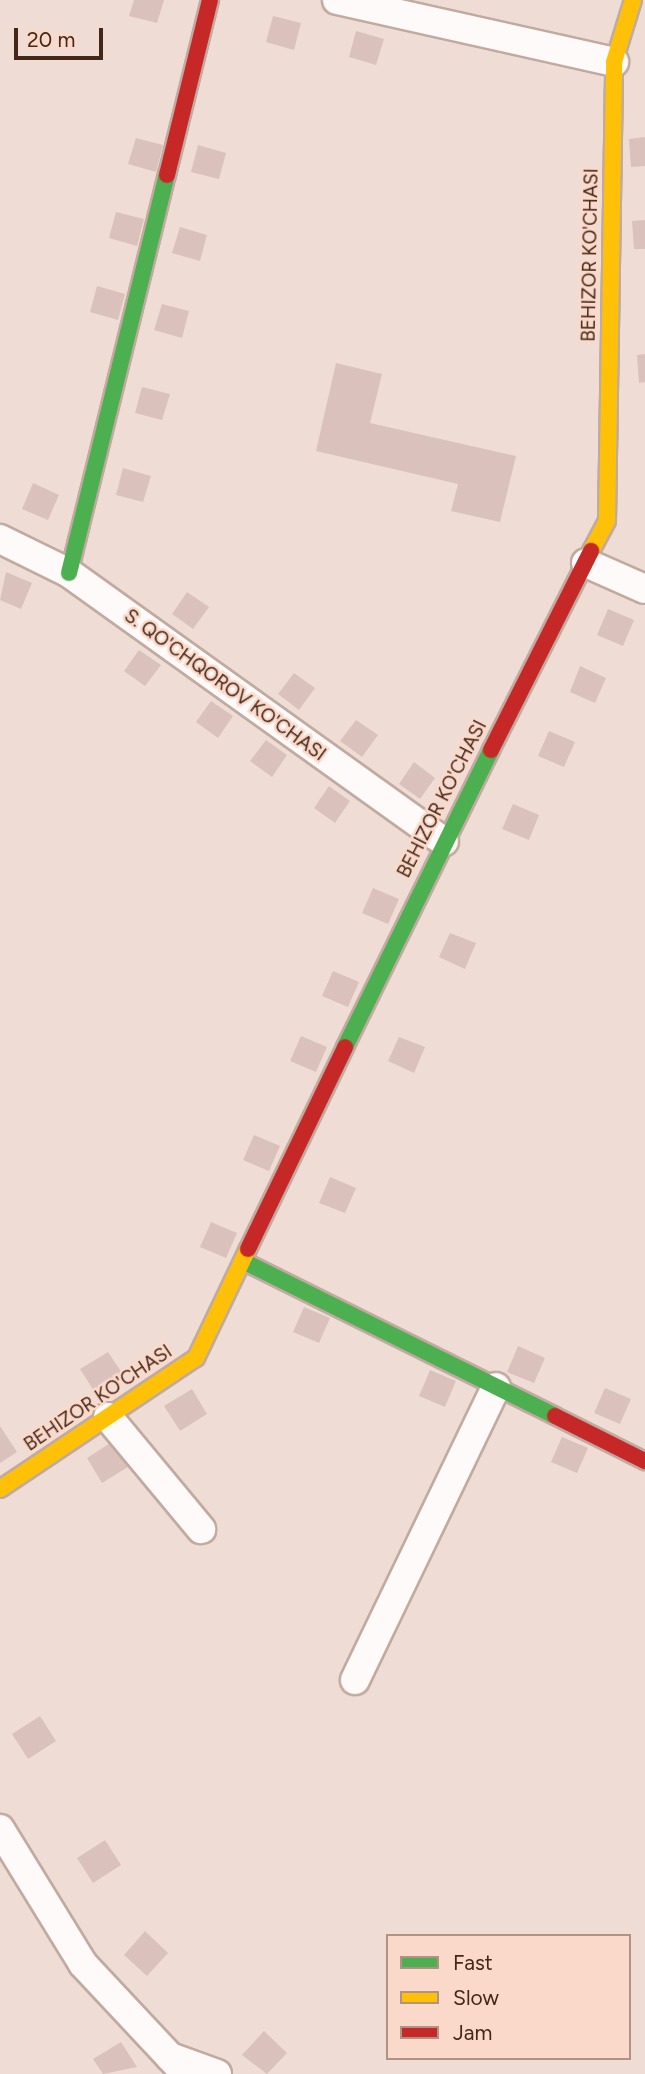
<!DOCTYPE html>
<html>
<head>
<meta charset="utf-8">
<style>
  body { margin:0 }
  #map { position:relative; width:645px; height:2074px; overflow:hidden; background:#efddd5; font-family:Figtree,sans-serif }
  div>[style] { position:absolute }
  .building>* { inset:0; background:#dac1bc }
  .roads { filter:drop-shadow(2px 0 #c1aaa0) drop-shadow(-2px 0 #c1aaa0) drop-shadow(0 2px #c1aaa0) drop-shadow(0 -2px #c1aaa0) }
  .street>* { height:28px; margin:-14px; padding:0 14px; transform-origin:14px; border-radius:14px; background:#fdfaf9 }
  .fast>* { height:16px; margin:-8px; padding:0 8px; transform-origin:8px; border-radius:8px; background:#4caf50 }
  .slow>* { height:16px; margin:-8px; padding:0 8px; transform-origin:8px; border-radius:8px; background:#ffc107 }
  .jam>* { height:16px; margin:-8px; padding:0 8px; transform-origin:8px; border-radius:8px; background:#c62828 }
  span { translate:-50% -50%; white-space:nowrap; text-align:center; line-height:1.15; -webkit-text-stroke:5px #fad9ca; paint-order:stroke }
  .street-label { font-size:19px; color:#452718 }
  .legend { position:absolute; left:386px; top:1934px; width:245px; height:126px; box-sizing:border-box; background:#fad9ca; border:2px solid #b29283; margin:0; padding:9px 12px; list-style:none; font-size:21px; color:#452718 }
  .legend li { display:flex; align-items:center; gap:14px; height:35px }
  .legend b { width:35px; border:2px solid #b29283 }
  .scale { position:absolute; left:14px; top:28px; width:89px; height:32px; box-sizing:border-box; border:4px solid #452718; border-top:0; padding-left:9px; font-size:21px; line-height:24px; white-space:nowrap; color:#452718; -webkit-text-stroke:5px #fad9ca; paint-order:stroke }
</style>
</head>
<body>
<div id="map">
  <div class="building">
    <div style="clip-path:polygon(134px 0,164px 0,157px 23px,129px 16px)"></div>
    <div style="clip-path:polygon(273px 16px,301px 23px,294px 50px,266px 42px)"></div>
    <div style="clip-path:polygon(356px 31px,384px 39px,376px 65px,349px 57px)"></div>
    <div style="clip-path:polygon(645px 137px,645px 166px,631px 167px,629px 139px)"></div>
    <div style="clip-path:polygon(136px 138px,163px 145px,156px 172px,128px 164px)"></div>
    <div style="clip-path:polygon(198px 145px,226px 153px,219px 179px,191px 172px)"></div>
    <div style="clip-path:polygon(116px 212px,144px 219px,137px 246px,109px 238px)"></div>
    <div style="clip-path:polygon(645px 220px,645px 249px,634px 249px,632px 221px)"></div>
    <div style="clip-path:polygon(180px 227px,207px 235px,200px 261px,172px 253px)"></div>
    <div style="clip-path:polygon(97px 286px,125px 294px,118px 320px,90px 312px)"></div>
    <div style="clip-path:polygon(162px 304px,189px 311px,182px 338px,154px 330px)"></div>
    <div style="clip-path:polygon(645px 354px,645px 382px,639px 383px,637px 355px)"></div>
    <div style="clip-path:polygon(336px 363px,382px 374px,370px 423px,516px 456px,500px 522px,451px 511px,458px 484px,316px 451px)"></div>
    <div style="clip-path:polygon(142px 387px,170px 394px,162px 420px,135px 413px)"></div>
    <div style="clip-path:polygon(123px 468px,151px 476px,143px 502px,116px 495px)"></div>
    <div style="clip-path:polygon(33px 483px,59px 495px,48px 520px,22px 509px)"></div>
    <div style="clip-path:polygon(6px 572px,32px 583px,21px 609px,0 600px)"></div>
    <div style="clip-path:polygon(187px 592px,209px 607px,193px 629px,172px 614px)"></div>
    <div style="clip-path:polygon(608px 609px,634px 620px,623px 646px,597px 635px)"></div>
    <div style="clip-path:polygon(139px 650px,161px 665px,145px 686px,124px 671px)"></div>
    <div style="clip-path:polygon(580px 666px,606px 678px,595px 703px,570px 692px)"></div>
    <div style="clip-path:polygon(294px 673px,315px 688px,299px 710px,278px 694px)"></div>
    <div style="clip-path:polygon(211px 701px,233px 716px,218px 738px,196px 722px)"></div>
    <div style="clip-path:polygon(356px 720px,378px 735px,362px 757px,340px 741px)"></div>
    <div style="clip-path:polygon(549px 731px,575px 742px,564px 767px,538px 756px)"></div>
    <div style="clip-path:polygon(266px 740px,287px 755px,272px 777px,250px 761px)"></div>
    <div style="clip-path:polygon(414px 762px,435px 778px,420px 799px,399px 784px)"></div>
    <div style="clip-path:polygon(329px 786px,350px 801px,335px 823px,314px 808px)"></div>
    <div style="clip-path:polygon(513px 804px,539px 815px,529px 840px,502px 829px)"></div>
    <div style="clip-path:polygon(373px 888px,399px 899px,388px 924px,362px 913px)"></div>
    <div style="clip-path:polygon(450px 933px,476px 943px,465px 969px,439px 957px)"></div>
    <div style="clip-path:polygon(333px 971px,359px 982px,348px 1007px,322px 996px)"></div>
    <div style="clip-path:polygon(301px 1036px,327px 1047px,316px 1072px,290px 1061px)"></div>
    <div style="clip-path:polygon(399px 1037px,425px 1047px,414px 1073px,388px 1061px)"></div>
    <div style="clip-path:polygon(254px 1135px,280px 1146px,269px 1171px,243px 1160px)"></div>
    <div style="clip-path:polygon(330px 1177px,356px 1188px,345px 1213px,319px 1203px)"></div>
    <div style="clip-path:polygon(211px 1222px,237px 1233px,226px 1258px,200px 1247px)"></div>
    <div style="clip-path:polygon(304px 1307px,330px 1318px,319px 1343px,293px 1332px)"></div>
    <div style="clip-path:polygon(518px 1346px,545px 1358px,534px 1383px,507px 1372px)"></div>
    <div style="clip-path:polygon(108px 1352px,124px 1376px,96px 1394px,80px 1369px)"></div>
    <div style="clip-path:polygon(430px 1370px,456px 1381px,445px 1407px,419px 1396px)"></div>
    <div style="clip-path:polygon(605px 1388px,631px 1399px,620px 1424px,594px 1413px)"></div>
    <div style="clip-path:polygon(192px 1389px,207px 1414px,180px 1431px,164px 1406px)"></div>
    <div style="clip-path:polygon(0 1426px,17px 1452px,0 1463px)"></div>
    <div style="clip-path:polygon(562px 1437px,588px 1448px,577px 1473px,551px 1462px)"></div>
    <div style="clip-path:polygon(115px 1440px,131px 1465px,102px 1483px,87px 1458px)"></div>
    <div style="clip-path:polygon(40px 1716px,56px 1741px,28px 1759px,12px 1734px)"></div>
    <div style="clip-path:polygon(105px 1840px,121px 1865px,93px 1883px,77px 1858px)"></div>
    <div style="clip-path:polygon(145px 1931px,168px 1953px,147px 1976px,124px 1955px)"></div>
    <div style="clip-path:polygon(264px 2031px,287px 2053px,267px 2074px,242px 2055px)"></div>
    <div style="clip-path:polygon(121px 2042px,137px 2067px,103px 2074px,93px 2059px)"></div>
  </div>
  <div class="roads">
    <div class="street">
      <div style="left:337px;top:0;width:284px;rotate:12.6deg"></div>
      <div style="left:0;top:539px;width:77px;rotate:26.2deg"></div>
      <div style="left:69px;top:573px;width:461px;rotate:35.6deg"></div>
      <div style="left:586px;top:563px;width:64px;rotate:23.8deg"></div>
      <div style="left:108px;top:1417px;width:146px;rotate:50.3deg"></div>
      <div style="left:355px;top:1680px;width:325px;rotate:-64.3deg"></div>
      <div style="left:0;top:1829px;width:158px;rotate:58.4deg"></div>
      <div style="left:83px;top:1964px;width:151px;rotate:46.9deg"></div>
      <div style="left:170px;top:2057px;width:50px;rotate:19.9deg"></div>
    </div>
    <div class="fast">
      <div style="left:69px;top:573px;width:410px;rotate:-76.2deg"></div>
      <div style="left:345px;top:1047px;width:331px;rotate:-63.8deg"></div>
      <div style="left:243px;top:1261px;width:348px;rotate:26.4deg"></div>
    </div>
    <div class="slow">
      <div style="left:591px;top:551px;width:34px;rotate:-62deg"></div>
      <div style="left:607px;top:521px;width:459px;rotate:-89.1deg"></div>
      <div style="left:614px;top:62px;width:65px;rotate:-73deg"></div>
      <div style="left:0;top:1489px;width:236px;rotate:-33.8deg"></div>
      <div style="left:196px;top:1358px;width:121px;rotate:-64.5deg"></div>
    </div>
    <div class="jam">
      <div style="left:167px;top:175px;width:180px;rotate:-76.2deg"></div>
      <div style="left:491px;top:750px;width:223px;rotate:-63.3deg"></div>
      <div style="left:248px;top:1249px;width:224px;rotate:-64.3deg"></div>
      <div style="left:555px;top:1416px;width:101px;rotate:26.6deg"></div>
    </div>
  </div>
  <div class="street-label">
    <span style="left:590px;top:255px;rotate:-89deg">BEHIZOR KO'CHASI</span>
    <span style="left:225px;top:685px;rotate:36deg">S. QO'CHQOROV KO'CHASI</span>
    <span style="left:442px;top:799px;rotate:-63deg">BEHIZOR KO'CHASI</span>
    <span style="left:98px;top:1398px;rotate:-34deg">BEHIZOR KO'CHASI</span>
  </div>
  <ul class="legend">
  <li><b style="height:9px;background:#4caf50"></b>Fast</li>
  <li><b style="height:9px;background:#ffc107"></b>Slow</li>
  <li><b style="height:9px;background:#c62828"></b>Jam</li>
  </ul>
  <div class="scale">20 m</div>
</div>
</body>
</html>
